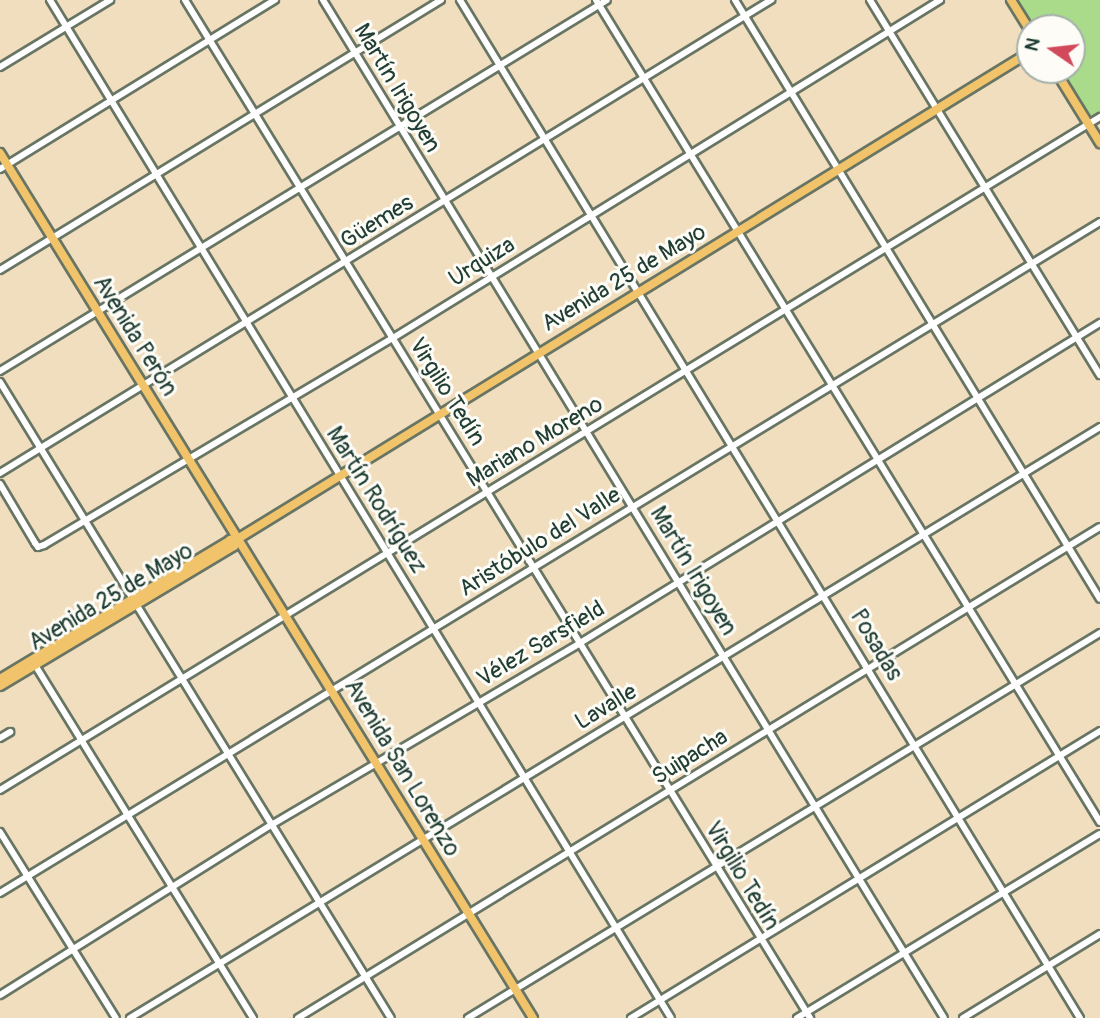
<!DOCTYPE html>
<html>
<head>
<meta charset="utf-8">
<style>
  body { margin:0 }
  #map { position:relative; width:1100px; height:1018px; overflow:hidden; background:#f0debe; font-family:Pangolin,sans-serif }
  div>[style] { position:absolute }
  .green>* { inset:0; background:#aadb8a }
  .roads { filter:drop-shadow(2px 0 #687564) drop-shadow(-2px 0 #687564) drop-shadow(0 2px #687564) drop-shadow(0 -2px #687564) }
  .minor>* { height:6px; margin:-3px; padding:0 3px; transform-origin:3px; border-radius:3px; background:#fff }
  .major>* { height:8px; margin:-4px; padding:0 4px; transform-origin:4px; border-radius:4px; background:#f1c36a }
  span { translate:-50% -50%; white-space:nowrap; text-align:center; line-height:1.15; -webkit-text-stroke:6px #fdfcf7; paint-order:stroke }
  .street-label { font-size:23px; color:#1f3d34 }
  .north { position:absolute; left:1016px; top:14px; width:70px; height:70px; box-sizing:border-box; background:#fdfcf7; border:2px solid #a4b0a9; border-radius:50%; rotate:284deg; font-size:19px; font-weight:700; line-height:28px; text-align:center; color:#1f3d34 }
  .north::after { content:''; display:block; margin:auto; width:24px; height:32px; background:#d1495b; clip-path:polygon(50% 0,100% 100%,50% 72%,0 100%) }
</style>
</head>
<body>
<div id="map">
  <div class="green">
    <div style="clip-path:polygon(1018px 0,1100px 0,1100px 114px,1091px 119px,1061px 70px,1072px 70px,1072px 28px,1036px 28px)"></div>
  </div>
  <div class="roads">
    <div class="minor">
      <div style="left:50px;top:0;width:1192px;rotate:58.62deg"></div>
      <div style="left:185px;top:0;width:1195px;rotate:58.45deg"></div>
      <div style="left:323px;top:0;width:1192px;rotate:58.62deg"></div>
      <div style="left:460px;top:0;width:1192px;rotate:58.66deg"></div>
      <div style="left:596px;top:0;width:964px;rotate:58.49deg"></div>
      <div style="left:735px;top:0;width:701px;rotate:58.64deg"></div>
      <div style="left:870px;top:0;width:440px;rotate:58.5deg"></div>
      <div style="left:0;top:67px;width:129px;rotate:-31.3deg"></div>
      <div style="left:0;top:169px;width:323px;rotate:-31.6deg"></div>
      <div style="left:0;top:270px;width:517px;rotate:-31.48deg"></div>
      <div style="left:0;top:371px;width:711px;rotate:-31.43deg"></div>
      <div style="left:0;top:382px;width:255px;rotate:58.5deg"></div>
      <div style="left:0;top:473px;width:905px;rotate:-31.53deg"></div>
      <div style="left:0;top:484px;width:69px;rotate:59.3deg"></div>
      <div style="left:35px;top:543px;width:5px;rotate:53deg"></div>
      <div style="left:38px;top:547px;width:6px;rotate:-18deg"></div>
      <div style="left:44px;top:545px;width:406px;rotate:-30.7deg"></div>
      <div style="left:393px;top:338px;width:643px;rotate:-31.71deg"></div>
      <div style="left:136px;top:604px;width:486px;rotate:58.4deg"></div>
      <div style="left:35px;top:665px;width:415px;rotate:58.3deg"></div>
      <div style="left:0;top:738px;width:12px;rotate:-31deg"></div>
      <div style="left:0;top:790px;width:1290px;rotate:-31.46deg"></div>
      <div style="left:0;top:832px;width:219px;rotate:58.1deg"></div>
      <div style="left:0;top:893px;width:1289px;rotate:-31.38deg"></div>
      <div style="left:0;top:995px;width:322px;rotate:-32.1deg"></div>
      <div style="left:273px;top:824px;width:356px;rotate:-30.5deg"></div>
      <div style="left:580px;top:643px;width:611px;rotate:-31.61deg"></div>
      <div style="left:130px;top:1018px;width:1136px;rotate:-31.35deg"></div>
      <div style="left:298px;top:1018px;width:940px;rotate:-31.48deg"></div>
      <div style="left:468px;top:1018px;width:740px;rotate:-31.35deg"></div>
      <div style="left:631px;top:1018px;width:550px;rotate:-31.46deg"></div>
      <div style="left:797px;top:1018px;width:354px;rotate:-31.3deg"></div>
      <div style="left:963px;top:1018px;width:161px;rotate:-31.5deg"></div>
    </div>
    <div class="major">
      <div style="left:1011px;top:0;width:36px;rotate:58deg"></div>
      <div style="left:1055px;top:70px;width:86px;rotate:58.3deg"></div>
      <div style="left:0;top:153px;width:1016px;rotate:58.36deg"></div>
      <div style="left:0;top:679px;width:269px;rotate:-31.1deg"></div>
      <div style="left:230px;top:540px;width:9px;rotate:-13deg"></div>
      <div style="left:239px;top:538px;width:928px;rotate:-31.57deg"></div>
      <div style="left:0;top:686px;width:273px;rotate:-30.9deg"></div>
      <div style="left:234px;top:546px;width:9px;rotate:-58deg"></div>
    </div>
  </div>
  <div class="street-label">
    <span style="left:397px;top:88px;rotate:59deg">Martín Irigoyen</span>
    <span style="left:377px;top:222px;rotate:-32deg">Güemes</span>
    <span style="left:482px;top:262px;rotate:-32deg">Urquiza</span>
    <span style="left:624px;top:278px;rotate:-31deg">Avenida 25 de Mayo</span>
    <span style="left:135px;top:336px;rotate:58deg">Avenida Perón</span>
    <span style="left:447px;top:392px;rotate:58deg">Virgilio Tedín</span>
    <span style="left:535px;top:442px;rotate:-31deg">Mariano Moreno</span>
    <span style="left:376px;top:500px;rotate:58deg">Martín Rodríguez</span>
    <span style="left:540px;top:542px;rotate:-32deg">Aristóbulo del Valle</span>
    <span style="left:693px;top:571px;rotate:59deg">Martín Irigoyen</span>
    <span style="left:111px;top:597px;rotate:-31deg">Avenida 25 de Mayo</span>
    <span style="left:541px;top:644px;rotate:-31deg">Vélez Sarsfield</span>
    <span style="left:876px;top:645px;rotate:59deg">Posadas</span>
    <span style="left:606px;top:707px;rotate:-31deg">Lavalle</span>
    <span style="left:690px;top:757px;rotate:-32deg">Suipacha</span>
    <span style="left:402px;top:768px;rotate:59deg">Avenida San Lorenzo</span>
    <span style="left:742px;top:876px;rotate:59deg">Virgilio Tedín</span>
  </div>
  <div class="north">N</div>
</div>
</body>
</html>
